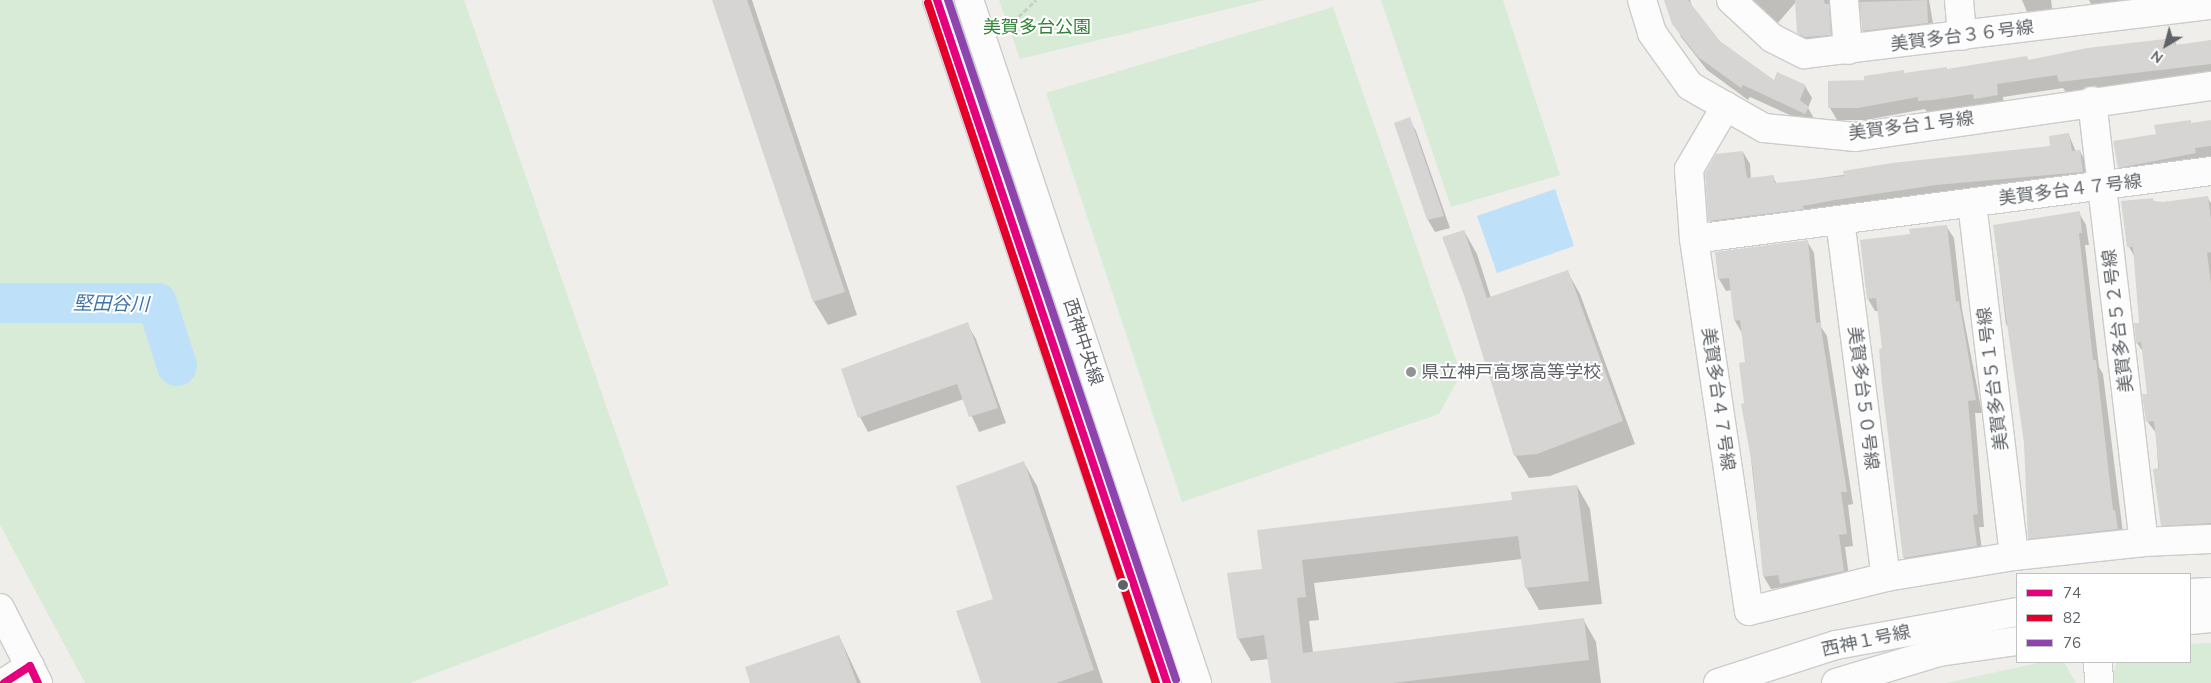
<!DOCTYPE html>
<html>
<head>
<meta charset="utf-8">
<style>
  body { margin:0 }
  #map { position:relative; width:2211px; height:683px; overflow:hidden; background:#efeeea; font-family:Mulish,"Noto Sans JP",sans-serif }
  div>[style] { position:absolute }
  .green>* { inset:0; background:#d8ebd6 }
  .water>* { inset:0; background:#bfe0f9 }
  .shadow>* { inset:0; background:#0003 }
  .river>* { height:40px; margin:-20px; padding:0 20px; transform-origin:20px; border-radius:20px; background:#bfe0f9 }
  .building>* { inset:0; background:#d6d5d3 }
  .path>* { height:3px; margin-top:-1.5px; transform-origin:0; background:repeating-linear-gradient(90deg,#cacfcc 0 5px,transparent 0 7.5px) }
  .roads { filter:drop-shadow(1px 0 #cbcccc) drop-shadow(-1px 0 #cbcccc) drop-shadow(0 1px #cbcccc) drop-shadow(0 -1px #cbcccc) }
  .minor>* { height:28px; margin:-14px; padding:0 14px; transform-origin:14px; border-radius:14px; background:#fdfcfc }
  .bus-1>* { height:8px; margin:-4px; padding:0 4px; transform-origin:4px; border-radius:4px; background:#e5007d }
  .bus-2>* { height:8px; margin:-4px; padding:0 4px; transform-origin:4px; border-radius:4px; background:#e4002b }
  .bus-3>* { height:8px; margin:-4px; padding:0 4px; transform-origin:4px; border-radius:4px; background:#8e44ad }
  .dots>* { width:14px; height:14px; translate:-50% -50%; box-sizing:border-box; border:2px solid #fff; border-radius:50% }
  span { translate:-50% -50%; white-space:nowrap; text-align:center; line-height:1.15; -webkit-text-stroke:4px #fff; paint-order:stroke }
  .park-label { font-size:18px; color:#348238 }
  .street-label { font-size:18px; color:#5f6368 }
  .poi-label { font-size:18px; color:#5f6368 }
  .left { translate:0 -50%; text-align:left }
  .water-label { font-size:19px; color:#4174aa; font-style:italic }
  .legend { position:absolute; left:2016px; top:573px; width:175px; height:90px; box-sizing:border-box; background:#fff; border:1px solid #bfc1c3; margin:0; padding:6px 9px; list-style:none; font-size:15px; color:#5f6368 }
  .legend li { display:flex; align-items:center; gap:10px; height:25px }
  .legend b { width:25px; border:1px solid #bfc1c3 }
  .north { position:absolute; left:2141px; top:20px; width:50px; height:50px; -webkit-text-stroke:4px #fff; paint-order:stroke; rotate:217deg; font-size:14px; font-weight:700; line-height:20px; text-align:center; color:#5f6368 }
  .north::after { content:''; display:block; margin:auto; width:18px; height:22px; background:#5f6368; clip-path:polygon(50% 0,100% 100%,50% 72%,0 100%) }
</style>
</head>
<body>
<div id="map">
  <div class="green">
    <div style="clip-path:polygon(0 0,464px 0,669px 585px,410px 683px,85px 683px,0 525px)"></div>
    <div style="clip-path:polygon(999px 0,1265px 0,1020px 59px)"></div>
    <div style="clip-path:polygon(1381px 0,1503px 0,1560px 175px,1451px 207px)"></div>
    <div style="clip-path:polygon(1333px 7px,1461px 374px,1439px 414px,1182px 502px,1046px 93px)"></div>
    <div style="clip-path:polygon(2211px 643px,2211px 683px,2115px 683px,2111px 678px,2117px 662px,2190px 662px,2190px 644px)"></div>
    <div style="clip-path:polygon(2042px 662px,2064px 662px,2076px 683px,1946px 683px)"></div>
  </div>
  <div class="water">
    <div style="clip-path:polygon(1555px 189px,1574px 246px,1497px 273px,1477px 216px)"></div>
  </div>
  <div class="shadow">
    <div style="clip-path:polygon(713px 0,752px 0,857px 315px,828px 325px,814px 302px)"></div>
    <div style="clip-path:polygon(1666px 0,1690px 0,1693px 9px,1719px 42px,1774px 82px,1805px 86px,1812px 98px,1808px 108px,1815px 120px,1812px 125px,1750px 97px,1748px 100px,1707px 70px,1681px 37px)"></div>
    <div style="clip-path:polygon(1752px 0,1831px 0,1837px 47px,1806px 46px,1799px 33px,1796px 2px,1776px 25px)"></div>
    <div style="clip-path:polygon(1859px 0,1929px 0,1935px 35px,1871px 43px,1863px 31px)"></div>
    <div style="clip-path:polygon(2022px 0,2051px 0,2053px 15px,2030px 19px)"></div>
    <div style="clip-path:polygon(2089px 0,2164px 0,2096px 16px)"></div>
    <div style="clip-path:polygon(2174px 39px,2177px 46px,2211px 41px,2211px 82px,2067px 94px,2063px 88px,2003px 97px,2004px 107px,1980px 106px,1927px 112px,1925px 109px,1866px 120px,1837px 120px,1830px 108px,1866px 82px,1903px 71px,1905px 75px,1947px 70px,2027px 57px,2029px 61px)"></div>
    <div style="clip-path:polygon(1409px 119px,1416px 131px,1450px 228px,1435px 232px,1428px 220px)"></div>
    <div style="clip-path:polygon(2211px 121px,2211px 159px,2126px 179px,2119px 167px,2157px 135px)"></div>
    <div style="clip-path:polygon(2069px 135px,2076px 152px,2080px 151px,2086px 163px,2088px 184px,1716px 233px,1710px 221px,1706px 173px,1743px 152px,1750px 164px,1751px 179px,1773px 177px,1777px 184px,2051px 147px)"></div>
    <div style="clip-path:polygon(2207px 197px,2211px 203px,2211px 538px,2169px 538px,2162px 525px,2156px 433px,2147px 421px,2148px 395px,2144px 353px,2137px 343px,2140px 324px,2136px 259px,2129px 247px,2122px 202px,2163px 203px)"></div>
    <div style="clip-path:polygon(2079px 213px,2086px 225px,2089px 245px,2085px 245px,2099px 367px,2103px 374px,2124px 541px,2036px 551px,2029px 538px,2028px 475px,2012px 333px,2006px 324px,1994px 226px)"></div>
    <div style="clip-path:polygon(1946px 226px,1954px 238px,1962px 309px,1982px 413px,1975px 413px,1984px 527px,1979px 527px,1983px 558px,1911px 570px,1904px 558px,1879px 311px,1875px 311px,1868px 299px,1861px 241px,1911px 235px)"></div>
    <div style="clip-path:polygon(1464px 231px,1477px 254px,1491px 298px,1567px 271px,1580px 294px,1635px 444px,1550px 476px,1529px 478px,1515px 455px,1465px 295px)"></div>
    <div style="clip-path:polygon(1807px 241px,1814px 253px,1821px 327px,1827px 336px,1853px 504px,1848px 505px,1853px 546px,1845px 547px,1850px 584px,1788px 596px,1783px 587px,1771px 589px,1764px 577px,1745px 404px,1746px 363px,1742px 333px,1735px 321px,1732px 290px,1726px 291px,1719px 279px)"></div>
    <div style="clip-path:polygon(967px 324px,976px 339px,1006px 423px,979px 432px,964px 399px,868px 432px,860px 417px)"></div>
    <div style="clip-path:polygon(1024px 463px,1037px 486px,1103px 683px,983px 683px,995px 600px)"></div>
    <div style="clip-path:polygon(1577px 486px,1590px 509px,1602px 604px,1539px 610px,1526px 587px,1522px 559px,1314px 583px,1319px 620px,1309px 621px,1313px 653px,1583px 619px,1596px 642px,1601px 683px,1272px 683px,1269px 659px,1251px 661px,1238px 638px,1263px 570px)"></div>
    <div style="clip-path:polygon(839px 636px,861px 683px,752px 683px)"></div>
  </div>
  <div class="river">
    <div style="left:0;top:303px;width:157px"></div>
    <div style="left:157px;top:303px;width:66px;rotate:72.4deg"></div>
  </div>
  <div class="building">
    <div style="clip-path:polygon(712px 0,747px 0,845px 292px,813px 302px)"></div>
    <div style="clip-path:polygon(1664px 0,1688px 0,1720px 41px,1774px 80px,1777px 72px,1806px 85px,1800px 100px,1809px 107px,1805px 114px,1743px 85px,1741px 88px,1698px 57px,1672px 24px)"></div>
    <div style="clip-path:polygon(1795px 0,1824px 0,1825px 4px,1829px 4px,1831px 35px,1805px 37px,1797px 33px)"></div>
    <div style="clip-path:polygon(1927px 0,1928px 23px,1862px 31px,1860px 2px)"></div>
    <div style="clip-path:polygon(2174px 38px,2175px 45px,2211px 40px,2211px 64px,2059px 82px,2057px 75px,1997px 84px,1998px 95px,1974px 99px,1973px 94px,1933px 100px,1918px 101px,1918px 97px,1858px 108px,1828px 108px,1828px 81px,1864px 80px,1864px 76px,1904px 70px,1904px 73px,1947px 67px,1947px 69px,2027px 56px,2028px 60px,2087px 48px)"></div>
    <div style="clip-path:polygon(1410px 117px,1444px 216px,1427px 220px,1394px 123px)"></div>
    <div style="clip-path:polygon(2191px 120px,2191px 123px,2211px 120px,2211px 146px,2195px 148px,2196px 153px,2118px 168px,2113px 141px,2156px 134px,2154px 125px)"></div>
    <div style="clip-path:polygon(2069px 133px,2072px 151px,2080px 150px,2083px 172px,1936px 185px,1835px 200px,1803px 206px,1804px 209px,1708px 221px,1705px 173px,1716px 154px,1743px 151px,1747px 178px,1774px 175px,1775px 183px,1844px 176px,1843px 171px,1892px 163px,2050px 146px,2049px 136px)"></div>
    <div style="clip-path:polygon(2208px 196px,2211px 220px,2211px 252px,2207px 253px,2211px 284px,2211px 523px,2161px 526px,2153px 469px,2159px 468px,2154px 421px,2146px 422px,2142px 394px,2147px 394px,2141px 342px,2136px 343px,2134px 323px,2139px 323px,2133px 247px,2127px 247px,2121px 201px,2153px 198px,2154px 201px,2163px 202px)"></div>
    <div style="clip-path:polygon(2080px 211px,2082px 233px,2079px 233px,2093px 360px,2096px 360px,2113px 510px,2115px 510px,2118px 529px,2028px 539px,2024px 443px,1993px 225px)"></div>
    <div style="clip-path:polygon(1947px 225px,1956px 302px,1959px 301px,1976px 400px,1968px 401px,1978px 514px,1973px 515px,1977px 546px,1903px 558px,1882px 385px,1879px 349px,1882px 348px,1876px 298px,1867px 299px,1860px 240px,1910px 234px,1909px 229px)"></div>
    <div style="clip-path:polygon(1464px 230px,1487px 298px,1568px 270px,1623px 421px,1537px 454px,1514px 456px,1464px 295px,1442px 237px)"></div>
    <div style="clip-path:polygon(1808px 240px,1816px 323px,1820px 322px,1847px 492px,1841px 492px,1847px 534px,1839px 535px,1844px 571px,1780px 584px,1778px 575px,1763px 577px,1753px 470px,1741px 404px,1744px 403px,1739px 363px,1745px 362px,1740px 320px,1734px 321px,1729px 278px,1718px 279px,1715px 252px)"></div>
    <div style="clip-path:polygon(968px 322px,998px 408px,969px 417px,957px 384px,858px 418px,841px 369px)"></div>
    <div style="clip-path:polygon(1024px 461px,1094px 670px,1056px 683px,981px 683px,956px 611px,993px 599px,956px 486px)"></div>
    <div style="clip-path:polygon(1577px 485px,1589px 581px,1525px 588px,1518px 536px,1302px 560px,1306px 597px,1297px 598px,1303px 653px,1584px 618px,1589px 660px,1392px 683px,1271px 683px,1264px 635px,1237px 639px,1227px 573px,1262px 569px,1257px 530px,1512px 500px,1511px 492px)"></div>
    <div style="clip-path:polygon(839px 635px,857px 683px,750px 683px,745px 667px)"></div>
  </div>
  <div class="path">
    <div style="left:1013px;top:22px;width:32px;rotate:-44deg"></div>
  </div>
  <div class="roads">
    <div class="minor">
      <div style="left:937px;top:0;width:721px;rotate:71.39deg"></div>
      <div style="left:969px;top:0;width:720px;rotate:71.54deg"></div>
      <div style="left:1642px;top:0;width:34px;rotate:73deg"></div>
      <div style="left:1652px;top:33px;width:65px;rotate:54.4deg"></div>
      <div style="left:1690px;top:86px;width:85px;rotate:29.6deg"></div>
      <div style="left:1764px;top:128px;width:92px;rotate:5.6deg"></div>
      <div style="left:1856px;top:137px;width:359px;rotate:-8.2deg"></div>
      <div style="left:1731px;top:0;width:56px;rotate:42.8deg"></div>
      <div style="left:1772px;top:38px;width:36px;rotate:27deg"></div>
      <div style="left:1804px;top:54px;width:410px;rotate:-6.9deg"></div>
      <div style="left:1844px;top:0;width:50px;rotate:85.4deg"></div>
      <div style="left:1959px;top:0;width:36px;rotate:85deg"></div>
      <div style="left:2092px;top:101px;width:444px;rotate:83.3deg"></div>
      <div style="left:2211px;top:171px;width:521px;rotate:172.51deg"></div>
      <div style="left:1694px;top:239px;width:376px;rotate:81.6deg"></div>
      <div style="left:1749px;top:611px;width:141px;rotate:-13.9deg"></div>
      <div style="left:1886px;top:577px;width:130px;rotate:-9.3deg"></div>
      <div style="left:2014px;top:556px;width:131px;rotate:-6.1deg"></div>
      <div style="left:2144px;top:542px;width:67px;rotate:-2.6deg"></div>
      <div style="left:1972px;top:203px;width:355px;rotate:83.2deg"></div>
      <div style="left:1840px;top:220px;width:360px;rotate:82.7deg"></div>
      <div style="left:1694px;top:239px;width:70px;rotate:-94.1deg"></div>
      <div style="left:1689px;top:169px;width:73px;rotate:-59.6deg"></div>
      <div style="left:2190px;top:593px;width:21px;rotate:-3deg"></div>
      <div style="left:0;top:608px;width:84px;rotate:63.1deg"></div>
      <div style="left:2190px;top:620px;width:21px;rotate:-5deg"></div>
      <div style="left:2098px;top:662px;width:21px;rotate:87deg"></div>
      <div style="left:4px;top:683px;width:31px;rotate:-33deg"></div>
      <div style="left:1718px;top:683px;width:124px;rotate:-17.9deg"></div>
      <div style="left:1836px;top:645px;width:184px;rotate:-10.3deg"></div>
      <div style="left:1836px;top:683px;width:108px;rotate:-16.8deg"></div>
      <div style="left:1939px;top:652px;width:79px;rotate:-8deg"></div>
    </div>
  </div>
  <div class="bus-1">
    <div style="left:937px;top:0;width:721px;rotate:71.39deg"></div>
    <div style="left:4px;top:683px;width:31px;rotate:-33deg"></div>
    <div style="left:30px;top:666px;width:19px;rotate:65deg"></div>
  </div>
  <div class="bus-2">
    <div style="left:928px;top:3px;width:717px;rotate:71.46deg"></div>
  </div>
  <div class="bus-3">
    <div style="left:948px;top:0;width:717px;rotate:71.46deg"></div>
  </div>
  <div class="dots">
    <div style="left:1411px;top:372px;background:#919496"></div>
    <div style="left:1123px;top:585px;background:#5f6368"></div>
  </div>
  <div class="park-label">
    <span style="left:1037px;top:27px">美賀多台公園</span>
  </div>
  <div class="street-label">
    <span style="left:1962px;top:36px;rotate:-7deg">美賀多台３６号線</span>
    <span style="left:1911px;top:126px;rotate:-7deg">美賀多台１号線</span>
    <span style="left:2070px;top:190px;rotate:-7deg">美賀多台４７号線</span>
    <span style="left:2118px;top:321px;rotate:-97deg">美賀多台５２号線</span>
    <span style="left:1083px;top:342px;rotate:72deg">西神中央線</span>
    <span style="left:1993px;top:379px;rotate:-97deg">美賀多台５１号線</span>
    <span style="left:1863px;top:398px;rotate:83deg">美賀多台５０号線</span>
    <span style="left:1718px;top:399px;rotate:82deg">美賀多台４７号線</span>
    <span style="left:1866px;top:641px;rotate:-12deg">西神１号線</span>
  </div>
  <div class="poi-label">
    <span class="left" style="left:1421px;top:372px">県立神戸高塚高等学校</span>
  </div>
  <div class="water-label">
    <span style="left:111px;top:304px;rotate:1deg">堅田谷川</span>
  </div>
  <ul class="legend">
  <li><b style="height:6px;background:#e5007d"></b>74</li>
  <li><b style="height:6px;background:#e4002b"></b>82</li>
  <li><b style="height:6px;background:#8e44ad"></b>76</li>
  </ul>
  <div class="north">N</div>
</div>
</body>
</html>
